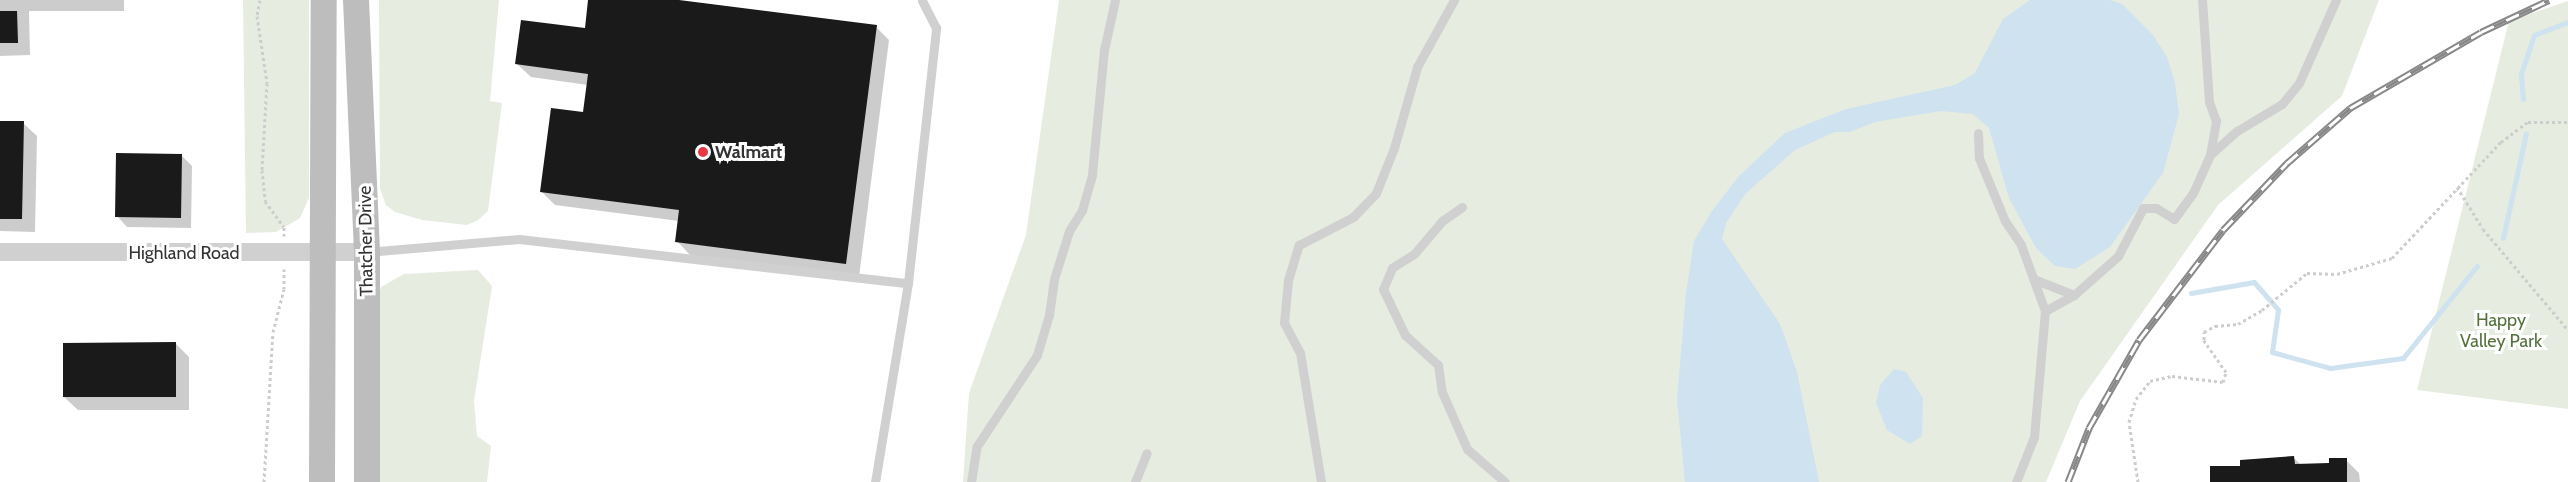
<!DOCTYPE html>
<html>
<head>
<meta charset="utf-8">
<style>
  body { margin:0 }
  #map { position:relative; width:2568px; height:482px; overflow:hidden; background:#fff; font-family:Cabin,sans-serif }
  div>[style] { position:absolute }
  .green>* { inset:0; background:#e6ecdf }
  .water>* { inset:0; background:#cee2ef }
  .shadow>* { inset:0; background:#0003 }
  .stream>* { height:5px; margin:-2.5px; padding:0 2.5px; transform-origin:2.5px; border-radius:2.5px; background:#cee2ef }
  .building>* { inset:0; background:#1a1a1a }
  .path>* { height:3px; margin-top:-1.5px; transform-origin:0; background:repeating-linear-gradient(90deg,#cdcdcd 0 3px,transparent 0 6px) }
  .lane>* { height:9px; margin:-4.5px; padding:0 4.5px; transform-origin:4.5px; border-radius:4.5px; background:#d0d0d0 }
  .street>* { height:18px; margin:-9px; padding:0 9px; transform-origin:9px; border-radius:9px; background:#d0d0d0 }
  .secondary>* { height:26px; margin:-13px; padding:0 13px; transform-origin:13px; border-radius:13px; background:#bdbdbd }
  .rail>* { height:7px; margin-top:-3.5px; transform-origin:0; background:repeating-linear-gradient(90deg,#fff 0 14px,#888 0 28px); box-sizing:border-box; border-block:2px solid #888 }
  .dots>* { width:16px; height:16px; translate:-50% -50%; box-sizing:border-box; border:3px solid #fff; border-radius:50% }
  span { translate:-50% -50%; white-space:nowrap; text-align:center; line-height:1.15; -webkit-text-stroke:6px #fff; paint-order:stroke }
  .poi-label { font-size:18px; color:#333; font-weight:700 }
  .left { translate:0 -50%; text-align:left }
  .street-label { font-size:18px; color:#333 }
  .park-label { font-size:18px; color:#56713e }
</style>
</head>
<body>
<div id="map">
  <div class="green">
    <div style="clip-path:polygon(243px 0,309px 0,309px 198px,300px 218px,276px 232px,246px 233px)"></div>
    <div style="clip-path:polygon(379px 0,499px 0,490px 101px,502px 103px,488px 211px,478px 220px,467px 225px,422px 220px,395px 212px,386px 205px,380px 189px)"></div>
    <div style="clip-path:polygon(1059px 0,2379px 0,2342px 96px,2218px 205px,2080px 401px,2046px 482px,963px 482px,969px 393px,1026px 235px)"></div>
    <div style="clip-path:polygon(2568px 1px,2568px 409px,2417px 390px,2509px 21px)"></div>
    <div style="clip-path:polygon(478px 270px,492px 286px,474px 401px,477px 436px,491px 446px,487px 482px,376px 482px,377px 305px,381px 287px,404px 274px)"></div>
  </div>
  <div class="water">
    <div style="clip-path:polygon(2030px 0,2110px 0,2122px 4px,2153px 35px,2167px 57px,2175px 83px,2179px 114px,2163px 173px,2110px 247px,2075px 269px,2055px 266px,2036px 248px,2009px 198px,1989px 128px,1973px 114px,1941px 111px,1875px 122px,1850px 132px,1835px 132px,1795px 150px,1746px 193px,1726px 223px,1722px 239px,1780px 324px,1797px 372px,1819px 482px,1685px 482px,1677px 399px,1686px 293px,1694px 241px,1712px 211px,1739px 176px,1785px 133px,1846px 109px,1955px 85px,1975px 73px,2003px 19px)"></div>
    <div style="clip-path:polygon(1894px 369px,1906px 372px,1923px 398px,1922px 436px,1910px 444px,1887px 430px,1876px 403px,1880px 385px)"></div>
  </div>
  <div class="shadow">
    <div style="clip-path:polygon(0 0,124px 0,124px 11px,29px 11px,30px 55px,0 56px)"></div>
    <div style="clip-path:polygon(590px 0,667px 0,876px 27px,889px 40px,859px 277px,690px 255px,677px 241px,679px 221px,555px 205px,542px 192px,585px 114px,588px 85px,531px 77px,517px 64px,586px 30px)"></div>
    <div style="clip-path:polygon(0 122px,23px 123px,37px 136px,35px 232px,0 231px)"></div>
    <div style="clip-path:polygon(181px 155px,192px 166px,191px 228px,127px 227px,117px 216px)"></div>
    <div style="clip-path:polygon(176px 344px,189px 357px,189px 410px,78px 410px,64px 397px)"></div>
    <div style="clip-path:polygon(2294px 458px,2301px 465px,2331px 465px,2346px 460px,2359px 473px,2360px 482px,2211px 482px,2241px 467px)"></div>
  </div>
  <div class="stream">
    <div style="left:2523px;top:99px;width:25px;rotate:-95deg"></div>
    <div style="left:2521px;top:74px;width:41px;rotate:-71.6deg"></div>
    <div style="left:2534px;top:35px;width:36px;rotate:-21deg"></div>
    <div style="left:2503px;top:238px;width:107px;rotate:-77.6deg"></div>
    <div style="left:2191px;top:293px;width:64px;rotate:-9.9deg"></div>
    <div style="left:2254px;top:282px;width:37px;rotate:49deg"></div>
    <div style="left:2278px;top:310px;width:42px;rotate:98.1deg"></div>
    <div style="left:2272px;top:352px;width:60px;rotate:15.4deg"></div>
    <div style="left:2330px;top:368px;width:74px;rotate:-7.8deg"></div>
    <div style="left:2403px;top:358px;width:118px;rotate:-51.2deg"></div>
  </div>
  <div class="building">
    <div style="clip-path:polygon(588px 0,679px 0,877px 25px,846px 264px,675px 242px,679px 210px,540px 192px,551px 108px,583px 112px,588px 74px,515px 64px,521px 20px,585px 28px)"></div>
    <div style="clip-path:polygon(0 11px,17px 11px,18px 43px,0 43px)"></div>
    <div style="clip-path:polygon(0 121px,24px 121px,22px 219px,0 219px)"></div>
    <div style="clip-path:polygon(116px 153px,182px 154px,181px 218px,115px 217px)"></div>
    <div style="clip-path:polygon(176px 342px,176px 397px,63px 397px,63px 343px)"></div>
    <div style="clip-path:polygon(2294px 456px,2295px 464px,2329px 463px,2329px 458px,2347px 458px,2347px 482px,2210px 482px,2210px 466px,2240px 466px,2240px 460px)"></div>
  </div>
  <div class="path">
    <div style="left:260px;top:0;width:16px;rotate:101deg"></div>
    <div style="left:257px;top:16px;width:68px;rotate:81.5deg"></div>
    <div style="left:267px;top:83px;width:87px;rotate:93.3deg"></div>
    <div style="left:262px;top:170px;width:31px;rotate:84deg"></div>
    <div style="left:265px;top:201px;width:32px;rotate:54deg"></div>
    <div style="left:284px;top:227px;width:9px;rotate:90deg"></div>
    <div style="left:2457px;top:187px;width:49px;rotate:58.2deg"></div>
    <div style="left:2483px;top:229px;width:132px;rotate:49.9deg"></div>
    <div style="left:264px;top:482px;width:150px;rotate:-86.6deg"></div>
    <div style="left:273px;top:332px;width:44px;rotate:-75.7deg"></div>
    <div style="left:284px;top:289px;width:20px;rotate:-90deg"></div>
    <div style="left:2138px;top:482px;width:61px;rotate:-98.5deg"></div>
    <div style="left:2129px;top:422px;width:24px;rotate:-73deg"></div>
    <div style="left:2136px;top:399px;width:23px;rotate:-52deg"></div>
    <div style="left:2150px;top:381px;width:23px;rotate:-13deg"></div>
    <div style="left:2172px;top:376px;width:51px;rotate:6.7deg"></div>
    <div style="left:2223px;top:382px;width:10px;rotate:-73deg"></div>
    <div style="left:2226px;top:372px;width:39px;rotate:-125deg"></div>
    <div style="left:2204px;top:340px;width:8px;rotate:-90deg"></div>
    <div style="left:2204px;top:332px;width:13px;rotate:-29deg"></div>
    <div style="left:2215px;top:326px;width:23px;rotate:-5deg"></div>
    <div style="left:2238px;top:324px;width:28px;rotate:-30deg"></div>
    <div style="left:2262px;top:310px;width:58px;rotate:-39.4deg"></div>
    <div style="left:2307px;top:273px;width:30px;rotate:2deg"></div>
    <div style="left:2337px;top:274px;width:57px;rotate:-16.2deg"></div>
    <div style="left:2392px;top:258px;width:159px;rotate:-46.8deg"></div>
    <div style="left:2501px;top:142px;width:34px;rotate:-37deg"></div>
    <div style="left:2528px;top:122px;width:40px"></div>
  </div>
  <div class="lane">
    <div style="left:1978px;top:133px;width:25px;rotate:88deg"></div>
    <div style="left:1979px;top:158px;width:68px;rotate:67.6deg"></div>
    <div style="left:2005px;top:221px;width:29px;rotate:56deg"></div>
    <div style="left:2021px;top:245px;width:70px;rotate:70deg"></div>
    <div style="left:2045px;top:311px;width:126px;rotate:95deg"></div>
    <div style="left:2034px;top:437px;width:48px;rotate:111.8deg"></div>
    <div style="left:2210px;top:155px;width:36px;rotate:-42deg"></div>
    <div style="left:2237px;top:131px;width:52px;rotate:-31deg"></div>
    <div style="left:2282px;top:104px;width:27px;rotate:-51deg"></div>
    <div style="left:2299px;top:83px;width:91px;rotate:-66deg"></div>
    <div style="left:1462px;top:207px;width:24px;rotate:145deg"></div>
    <div style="left:1442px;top:221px;width:43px;rotate:130.3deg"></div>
    <div style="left:1414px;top:254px;width:26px;rotate:148deg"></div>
    <div style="left:1392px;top:268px;width:23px;rotate:113deg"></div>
    <div style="left:1383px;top:289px;width:51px;rotate:64.4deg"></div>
    <div style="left:1405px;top:335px;width:45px;rotate:42.3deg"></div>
    <div style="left:1438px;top:365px;width:27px;rotate:82deg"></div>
    <div style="left:1442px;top:392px;width:62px;rotate:66.3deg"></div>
    <div style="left:1467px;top:449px;width:50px;rotate:41deg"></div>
    <div style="left:367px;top:252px;width:153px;rotate:-4.9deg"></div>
    <div style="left:519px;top:239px;width:391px;rotate:6.5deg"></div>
    <div style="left:908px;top:283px;width:202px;rotate:99.4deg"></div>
    <div style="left:2036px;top:280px;width:41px;rotate:21.5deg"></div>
    <div style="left:908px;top:283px;width:257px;rotate:-83.7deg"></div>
    <div style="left:936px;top:28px;width:31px;rotate:-117deg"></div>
    <div style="left:2045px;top:311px;width:33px;rotate:-29deg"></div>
    <div style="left:2074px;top:295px;width:59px;rotate:-41.6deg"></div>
    <div style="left:2118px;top:256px;width:54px;rotate:-62.5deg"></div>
    <div style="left:2143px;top:208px;width:13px"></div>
    <div style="left:2156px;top:208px;width:21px;rotate:31deg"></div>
    <div style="left:2174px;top:219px;width:32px;rotate:-54deg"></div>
    <div style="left:2193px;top:193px;width:42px;rotate:-65.9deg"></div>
    <div style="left:2210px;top:155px;width:35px;rotate:-80deg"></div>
    <div style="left:2216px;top:121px;width:20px;rotate:-110deg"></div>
    <div style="left:2209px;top:102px;width:102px;rotate:-93.9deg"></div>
    <div style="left:971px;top:482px;width:36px;rotate:-81deg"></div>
    <div style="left:977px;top:446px;width:109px;rotate:-56.6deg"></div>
    <div style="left:1037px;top:355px;width:42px;rotate:-73.3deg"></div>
    <div style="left:1049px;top:315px;width:36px;rotate:-82deg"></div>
    <div style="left:1054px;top:279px;width:50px;rotate:-72.6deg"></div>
    <div style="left:1069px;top:231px;width:25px;rotate:-58deg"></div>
    <div style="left:1082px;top:210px;width:37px;rotate:-74deg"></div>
    <div style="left:1092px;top:174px;width:125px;rotate:-84.5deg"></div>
    <div style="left:1104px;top:50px;width:51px;rotate:-77.6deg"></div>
    <div style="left:1135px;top:482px;width:31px;rotate:-68deg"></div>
    <div style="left:1321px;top:482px;width:131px;rotate:-99.2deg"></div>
    <div style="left:1300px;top:353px;width:34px;rotate:-118deg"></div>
    <div style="left:1284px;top:323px;width:43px;rotate:-84.7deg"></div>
    <div style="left:1288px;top:280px;width:37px;rotate:-73deg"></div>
    <div style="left:1299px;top:245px;width:61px;rotate:-27.4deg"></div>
    <div style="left:1353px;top:217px;width:33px;rotate:-46deg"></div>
    <div style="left:1376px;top:193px;width:48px;rotate:-68.2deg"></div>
    <div style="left:1394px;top:148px;width:84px;rotate:-74.1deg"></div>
    <div style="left:1417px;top:67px;width:77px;rotate:-61.1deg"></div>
  </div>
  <div class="street">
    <div style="left:0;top:252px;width:367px"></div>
  </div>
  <div class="secondary">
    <div style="left:356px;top:0;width:252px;rotate:87.5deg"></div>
    <div style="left:367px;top:252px;width:230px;rotate:90deg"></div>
    <div style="left:322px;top:482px;width:482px;rotate:-89.8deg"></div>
  </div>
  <div class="rail">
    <div style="left:2068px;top:482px;width:58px;rotate:-68.7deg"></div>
    <div style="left:2089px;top:428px;width:101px;rotate:-60.4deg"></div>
    <div style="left:2139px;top:340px;width:138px;rotate:-52.6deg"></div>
    <div style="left:2223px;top:230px;width:93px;rotate:-46.3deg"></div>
    <div style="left:2287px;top:163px;width:84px;rotate:-41.1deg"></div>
    <div style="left:2350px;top:108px;width:151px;rotate:-30.1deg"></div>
    <div style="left:2481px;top:32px;width:75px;rotate:-25.2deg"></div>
  </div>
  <div class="dots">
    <div style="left:703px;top:152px;background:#ea3543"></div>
  </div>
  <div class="poi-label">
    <span class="left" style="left:715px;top:152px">Walmart</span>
  </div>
  <div class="street-label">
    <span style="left:366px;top:241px;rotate:-91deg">Thatcher Drive</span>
    <span style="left:184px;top:253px">Highland Road</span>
  </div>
  <div class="park-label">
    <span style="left:2501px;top:331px">Happy<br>Valley Park</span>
  </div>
</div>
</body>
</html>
